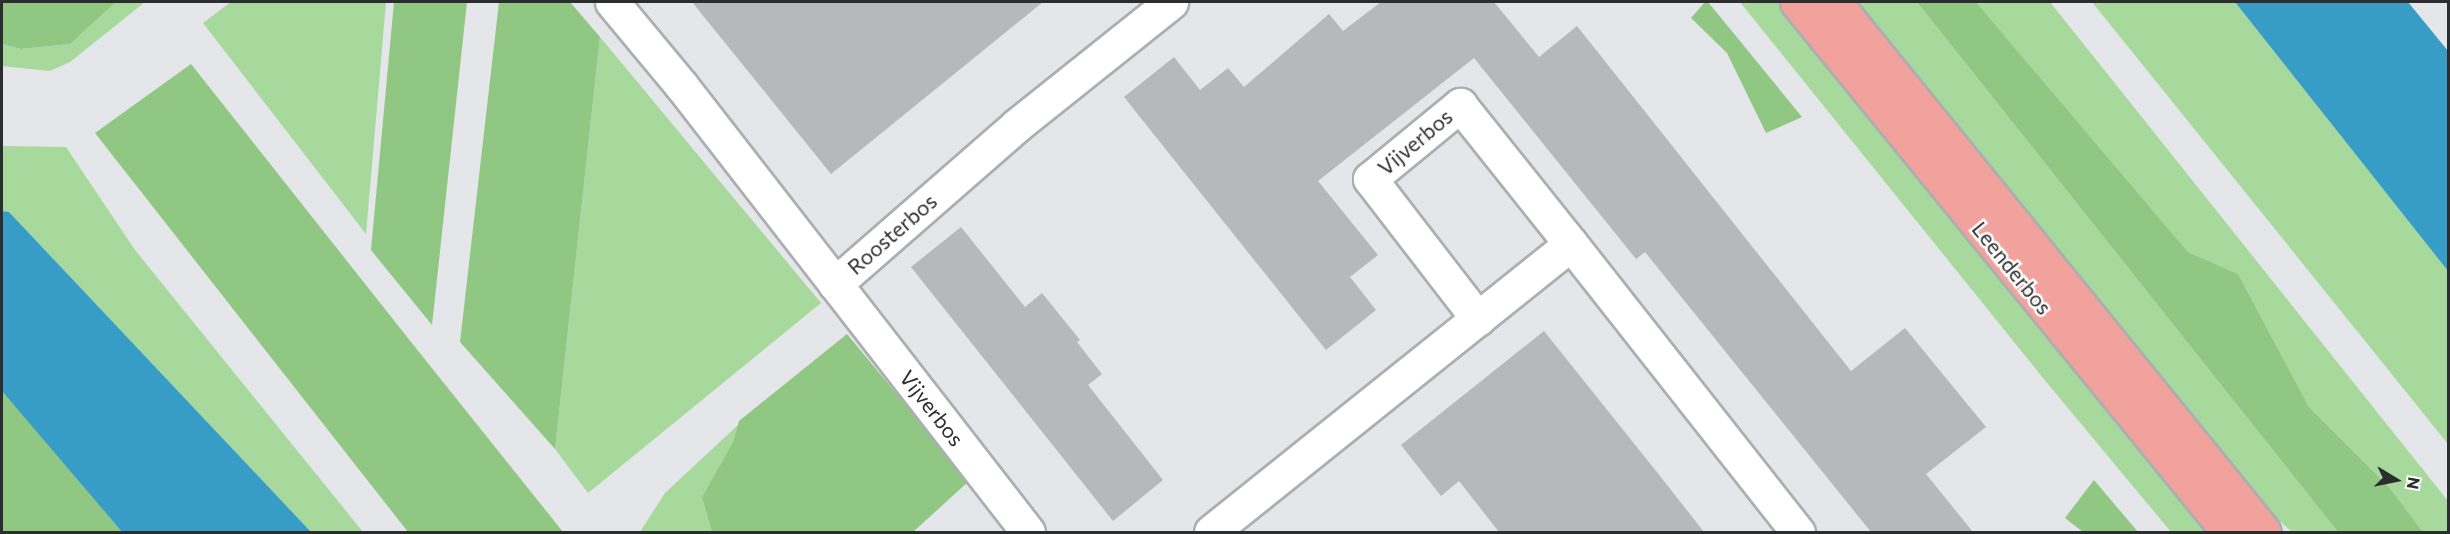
<!DOCTYPE html>
<html>
<head>
<meta charset="utf-8">
<style>
  body { margin:0 }
  #map { position:relative; width:2450px; height:534px; overflow:hidden; background:#e4e6e9; font-family:Commissioner,sans-serif }
  div>[style] { position:absolute }
  .green>* { inset:0; background:#a6d99b }
  .forest>* { inset:0; background:#8fc783 }
  .water>* { inset:0; background:#379cc6 }
  .building>* { inset:0; background:#b6b8bb }
  .roads { filter:drop-shadow(2px 0 #acaeb1) drop-shadow(-2px 0 #acaeb1) drop-shadow(0 2px #acaeb1) drop-shadow(0 -2px #acaeb1) }
  .minor>* { height:33px; margin:-16.5px; padding:0 16.5px; transform-origin:16.5px; border-radius:16.5px; background:#fff }
  .major>* { height:33px; margin:-16.5px; padding:0 16.5px; transform-origin:16.5px; border-radius:16.5px; background:#f1a29d }
  span { translate:-50% -50%; white-space:nowrap; text-align:center; line-height:1.15; -webkit-text-stroke:5px #fff; paint-order:stroke }
  .street-label { font-size:21px; color:#2c2d2e }
  .frame { position:absolute; inset:0; border:3px solid #2c2d2e; pointer-events:none }
  .north { position:absolute; left:2366px; top:450px; width:60px; height:60px; -webkit-text-stroke:4px #fff; paint-order:stroke; rotate:100deg; font-size:16px; font-weight:700; line-height:24px; text-align:center; color:#2c2d2e }
  .north::after { content:''; display:block; margin:auto; width:21px; height:27px; background:#2c2d2e; clip-path:polygon(50% 0,100% 100%,50% 72%,0 100%) }
</style>
</head>
<body>
<div id="map">
  <div class="green">
    <div style="clip-path:polygon(116px 2px,145px 2px,70px 62px,50px 71px,2px 66px,2px 44px,21px 49px,70px 44px)"></div>
    <div style="clip-path:polygon(231px 2px,386px 2px,366px 234px,203px 23px)"></div>
    <div style="clip-path:polygon(1740px 2px,1786px 2px,2217px 532px,2171px 532px,2043px 378px)"></div>
    <div style="clip-path:polygon(1854px 2px,1917px 2px,2338px 532px,2292px 532px,2271px 513px)"></div>
    <div style="clip-path:polygon(1976px 2px,2050px 2px,2448px 501px,2448px 532px,2423px 532px,2389px 487px,2309px 407px,2238px 274px,2188px 252px)"></div>
    <div style="clip-path:polygon(2092px 2px,2235px 2px,2448px 271px,2448px 444px)"></div>
    <div style="clip-path:polygon(600px 37px,821px 303px,588px 493px,555px 449px)"></div>
    <div style="clip-path:polygon(2px 146px,66px 147px,135px 250px,363px 532px,311px 532px,9px 212px,2px 211px)"></div>
    <div style="clip-path:polygon(738px 425px,733px 442px,702px 497px,712px 532px,640px 532px,665px 493px)"></div>
  </div>
  <div class="forest">
    <div style="clip-path:polygon(2px 2px,116px 2px,70px 44px,21px 49px,2px 44px)"></div>
    <div style="clip-path:polygon(394px 2px,467px 2px,432px 325px,371px 250px)"></div>
    <div style="clip-path:polygon(499px 2px,570px 2px,600px 37px,555px 449px,460px 342px)"></div>
    <div style="clip-path:polygon(1705px 2px,1708px 2px,1802px 117px,1766px 133px,1727px 53px,1691px 18px)"></div>
    <div style="clip-path:polygon(1917px 2px,1976px 2px,2188px 252px,2238px 274px,2309px 407px,2389px 487px,2423px 532px,2338px 532px)"></div>
    <div style="clip-path:polygon(191px 64px,415px 347px,563px 532px,408px 532px,95px 133px)"></div>
    <div style="clip-path:polygon(847px 334px,969px 481px,913px 532px,712px 532px,702px 497px,733px 442px,739px 421px)"></div>
    <div style="clip-path:polygon(2px 391px,17px 408px,122px 532px,2px 532px)"></div>
    <div style="clip-path:polygon(2094px 480px,2138px 532px,2083px 532px,2065px 518px)"></div>
  </div>
  <div class="water">
    <div style="clip-path:polygon(2235px 2px,2408px 2px,2448px 51px,2448px 271px)"></div>
    <div style="clip-path:polygon(2px 211px,9px 212px,311px 532px,122px 532px,2px 391px)"></div>
  </div>
  <div class="building">
    <div style="clip-path:polygon(692px 2px,1043px 2px,831px 174px)"></div>
    <div style="clip-path:polygon(1381px 2px,1494px 2px,1539px 57px,1577px 26px,1851px 371px,1905px 328px,1986px 427px,1926px 474px,1973px 532px,1871px 532px,1645px 252px,1636px 259px,1474px 58px,1318px 181px,1378px 255px,1350px 277px,1376px 310px,1326px 350px,1124px 97px,1174px 57px,1200px 90px,1228px 68px,1244px 87px,1329px 14px,1343px 31px)"></div>
    <div style="clip-path:polygon(961px 227px,1025px 307px,1042px 293px,1080px 340px,1077px 342px,1102px 374px,1088px 385px,1163px 480px,1113px 521px,911px 267px)"></div>
    <div style="clip-path:polygon(1544px 331px,1660px 476px,1704px 532px,1499px 532px,1459px 481px,1441px 496px,1401px 445px)"></div>
  </div>
  <div class="roads">
    <div class="minor">
      <div style="left:612px;top:2px;width:108px;rotate:50.3deg"></div>
      <div style="left:681px;top:85px;width:566px;rotate:52.18deg"></div>
      <div style="left:835px;top:284px;width:242px;rotate:-41.1deg"></div>
      <div style="left:1017px;top:125px;width:197px;rotate:-38.6deg"></div>
      <div style="left:1478px;top:319px;width:177px;rotate:-127.6deg"></div>
      <div style="left:1370px;top:179px;width:117px;rotate:-39.4deg"></div>
      <div style="left:1460px;top:105px;width:178px;rotate:51.4deg"></div>
      <div style="left:1211px;top:532px;width:461px;rotate:-38.7deg"></div>
      <div style="left:1571px;top:244px;width:367px;rotate:51.8deg"></div>
    </div>
    <div class="major">
      <div style="left:1797px;top:2px;width:684px;rotate:50.82deg"></div>
      <div style="left:1834px;top:2px;width:682px;rotate:50.95deg"></div>
    </div>
  </div>
  <div class="street-label">
    <span style="left:1415px;top:142px;rotate:-40deg">Vijverbos</span>
    <span style="left:892px;top:234px;rotate:-41deg">Roosterbos</span>
    <span style="left:2012px;top:268px;rotate:51deg">Leenderbos</span>
    <span style="left:932px;top:408px;rotate:52deg">Vijverbos</span>
  </div>
  <div class="frame"></div>
  <div class="north">N</div>
</div>
</body>
</html>
